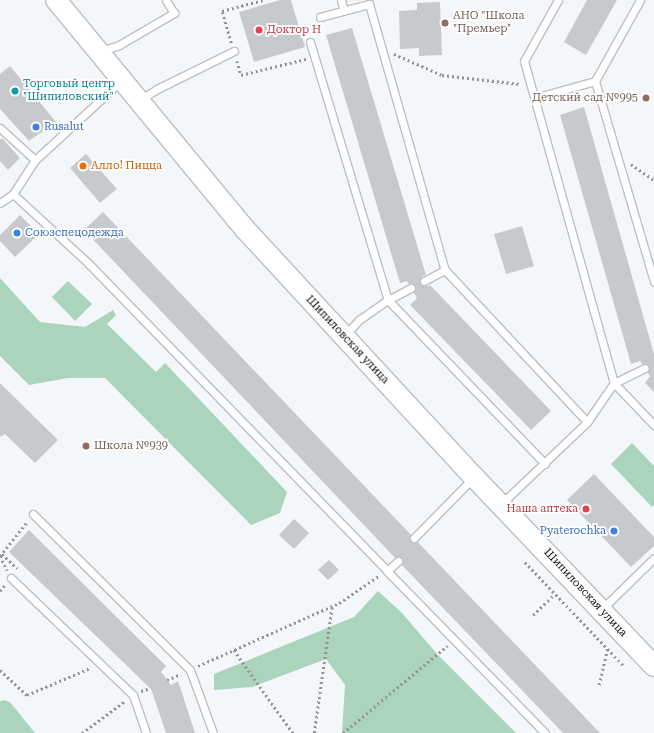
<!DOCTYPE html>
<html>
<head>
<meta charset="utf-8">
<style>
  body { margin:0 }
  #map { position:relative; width:654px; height:733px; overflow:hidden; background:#f4f7fa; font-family:"Roboto Serif",serif }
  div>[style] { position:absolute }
  .green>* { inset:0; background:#aad4bc }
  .building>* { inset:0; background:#c7cacd }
  .path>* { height:2.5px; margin-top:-1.25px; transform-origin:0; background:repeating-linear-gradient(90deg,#919395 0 2px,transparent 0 5px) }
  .roads { filter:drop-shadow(1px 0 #bdc0c3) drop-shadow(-1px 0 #bdc0c3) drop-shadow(0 1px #bdc0c3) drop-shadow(0 -1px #bdc0c3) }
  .lane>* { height:7px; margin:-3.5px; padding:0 3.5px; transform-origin:3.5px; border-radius:3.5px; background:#fff }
  .secondary>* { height:20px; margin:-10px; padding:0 10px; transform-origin:10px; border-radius:10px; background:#fff }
  .dots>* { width:11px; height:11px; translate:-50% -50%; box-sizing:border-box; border:2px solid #fff; border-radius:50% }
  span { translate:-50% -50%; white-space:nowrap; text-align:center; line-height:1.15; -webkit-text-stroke:3.5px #fff; paint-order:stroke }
  .education-label { font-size:11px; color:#785e54 }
  .left { translate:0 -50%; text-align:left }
  .right { translate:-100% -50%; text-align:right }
  .health-label { font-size:11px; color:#be3a42 }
  .culture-label { font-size:11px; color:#0d838f }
  .shop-label { font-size:11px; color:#366cbe }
  .food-label { font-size:11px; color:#c56008 }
  .street-label { font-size:11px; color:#0f0f10 }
</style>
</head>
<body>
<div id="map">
  <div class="green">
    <div style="clip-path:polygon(0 278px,40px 322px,85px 327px,113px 310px,116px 315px,107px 324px,156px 372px,165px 363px,287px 492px,280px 513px,251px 525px,105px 378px,68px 378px,29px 385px,0 356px)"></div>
    <div style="clip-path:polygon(68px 281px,92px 304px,75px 321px,52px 297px)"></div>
    <div style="clip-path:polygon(632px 443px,654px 466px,654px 505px,652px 507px,611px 464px)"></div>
    <div style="clip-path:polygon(378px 591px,402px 613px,438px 655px,516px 733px,342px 733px,345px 685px,326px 659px,252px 687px,214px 690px,214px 674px,354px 617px)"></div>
    <div style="clip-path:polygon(3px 700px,10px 702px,35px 733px,0 733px,0 702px)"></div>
  </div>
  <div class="building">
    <div style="clip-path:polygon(280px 0,291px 0,305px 47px,254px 62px,239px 12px)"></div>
    <div style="clip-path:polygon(587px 0,617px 0,586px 55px,564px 42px)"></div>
    <div style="clip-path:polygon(440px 2px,442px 55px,419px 56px,419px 48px,400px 49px,399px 11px,417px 10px,417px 3px)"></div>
    <div style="clip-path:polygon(352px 28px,426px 275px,422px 276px,428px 287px,430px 285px,551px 411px,531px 430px,410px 305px,417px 298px,407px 281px,400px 283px,326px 35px)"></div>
    <div style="clip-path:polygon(10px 66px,56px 122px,29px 141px,0 109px,0 74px)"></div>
    <div style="clip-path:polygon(584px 107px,654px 354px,654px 392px,645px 383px,650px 376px,640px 361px,631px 364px,560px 115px)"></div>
    <div style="clip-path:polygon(2px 138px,20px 158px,8px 170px,0 161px,0 140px)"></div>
    <div style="clip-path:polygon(86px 154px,117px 189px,100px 203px,70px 168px)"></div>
    <div style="clip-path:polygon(103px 212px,600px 733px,563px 733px,398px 561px,84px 230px)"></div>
    <div style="clip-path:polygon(20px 215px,39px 234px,15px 257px,0 241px,0 235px)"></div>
    <div style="clip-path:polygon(522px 226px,534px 266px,506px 274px,494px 234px)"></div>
    <div style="clip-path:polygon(0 383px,58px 440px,35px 463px,5px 434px,1px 437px,0 435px)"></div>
    <div style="clip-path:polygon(594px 474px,654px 537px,654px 546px,631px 567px,567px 500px)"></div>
    <div style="clip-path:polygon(294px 519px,309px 533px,294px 549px,279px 535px)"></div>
    <div style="clip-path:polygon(29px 530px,166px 666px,161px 672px,171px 685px,178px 681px,195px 733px,166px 733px,151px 689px,9px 552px)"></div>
    <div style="clip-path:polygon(329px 560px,339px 570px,328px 580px,318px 570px)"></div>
  </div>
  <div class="path">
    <div style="left:231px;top:43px;width:33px;rotate:-106deg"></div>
    <div style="left:222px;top:11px;width:42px;rotate:-15deg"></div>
    <div style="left:394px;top:54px;width:52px;rotate:23.6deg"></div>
    <div style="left:442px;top:75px;width:79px;rotate:6.6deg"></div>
    <div style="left:237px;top:61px;width:15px;rotate:74deg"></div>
    <div style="left:241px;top:75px;width:67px;rotate:-13.8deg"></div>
    <div style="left:631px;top:164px;width:28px;rotate:35deg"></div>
    <div style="left:2px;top:554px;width:21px;rotate:43deg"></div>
    <div style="left:0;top:556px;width:43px;rotate:-51.5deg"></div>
    <div style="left:0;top:556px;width:16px;rotate:63deg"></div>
    <div style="left:525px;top:562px;width:145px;rotate:46.4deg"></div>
    <div style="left:0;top:591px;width:8px;rotate:-50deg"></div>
    <div style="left:533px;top:615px;width:30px;rotate:-44deg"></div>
    <div style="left:234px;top:650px;width:102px;rotate:54.6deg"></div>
    <div style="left:198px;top:666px;width:154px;rotate:-24.1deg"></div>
    <div style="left:339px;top:603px;width:48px;rotate:-34deg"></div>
    <div style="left:0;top:670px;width:37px;rotate:43deg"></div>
    <div style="left:27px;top:695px;width:69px;rotate:-23.2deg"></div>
    <div style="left:167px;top:680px;width:15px;rotate:-23deg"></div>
    <div style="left:599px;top:685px;width:37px;rotate:-77deg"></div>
    <div style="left:141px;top:691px;width:9px;rotate:-18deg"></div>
    <div style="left:82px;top:733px;width:54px;rotate:-36.7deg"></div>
    <div style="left:314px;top:733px;width:127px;rotate:-81.9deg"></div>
    <div style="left:343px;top:733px;width:136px;rotate:-39.9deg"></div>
  </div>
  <div class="roads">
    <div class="lane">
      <div style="left:341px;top:0;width:11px;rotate:75deg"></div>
      <div style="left:558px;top:0;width:70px;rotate:119.1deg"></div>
      <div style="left:524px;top:61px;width:334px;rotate:74.4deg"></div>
      <div style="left:614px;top:383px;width:58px;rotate:46.4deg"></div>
      <div style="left:320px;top:17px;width:51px;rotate:-14.9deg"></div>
      <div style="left:369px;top:4px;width:277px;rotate:74.1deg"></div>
      <div style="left:445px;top:270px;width:208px;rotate:46.9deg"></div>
      <div style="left:310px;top:42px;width:270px;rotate:73.2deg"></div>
      <div style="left:388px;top:300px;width:227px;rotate:46.2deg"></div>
      <div style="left:101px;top:51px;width:19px;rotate:-18deg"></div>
      <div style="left:119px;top:45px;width:64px;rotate:-30.2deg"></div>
      <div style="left:174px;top:13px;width:15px;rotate:-122deg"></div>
      <div style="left:121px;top:81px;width:117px;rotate:137.4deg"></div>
      <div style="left:35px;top:160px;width:40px;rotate:122.9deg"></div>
      <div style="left:13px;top:194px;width:102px;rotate:42.6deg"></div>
      <div style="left:88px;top:263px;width:429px;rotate:45.8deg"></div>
      <div style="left:387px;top:571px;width:15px;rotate:-42deg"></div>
      <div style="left:595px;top:81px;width:209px;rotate:73.6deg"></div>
      <div style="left:534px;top:98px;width:63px;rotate:-15.6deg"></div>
      <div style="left:595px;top:81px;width:93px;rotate:-60.9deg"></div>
      <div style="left:141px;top:99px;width:19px;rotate:-32deg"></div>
      <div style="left:157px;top:89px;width:86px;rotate:-26.3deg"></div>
      <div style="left:0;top:128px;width:47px;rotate:42.4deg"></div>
      <div style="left:0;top:203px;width:16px;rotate:-35deg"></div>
      <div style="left:424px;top:281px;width:24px;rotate:-28deg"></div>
      <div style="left:345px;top:335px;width:21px;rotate:-47deg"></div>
      <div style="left:359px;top:320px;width:35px;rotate:-35deg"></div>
      <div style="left:388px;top:300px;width:26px;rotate:-28deg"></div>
      <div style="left:501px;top:504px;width:119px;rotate:-43.6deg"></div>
      <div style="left:587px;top:422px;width:47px;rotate:-55.3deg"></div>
      <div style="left:614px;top:383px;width:34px;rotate:-26deg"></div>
      <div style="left:33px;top:514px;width:221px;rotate:44.8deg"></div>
      <div style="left:190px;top:670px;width:67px;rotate:69.9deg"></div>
      <div style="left:414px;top:538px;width:86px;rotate:-45.5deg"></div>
      <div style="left:387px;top:571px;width:226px;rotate:45.7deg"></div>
      <div style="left:11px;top:578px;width:169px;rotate:43.8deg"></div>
      <div style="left:133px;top:695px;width:40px;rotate:71.1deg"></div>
      <div style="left:601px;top:610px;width:74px;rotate:-44.5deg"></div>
    </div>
    <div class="secondary">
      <div style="left:56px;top:0;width:296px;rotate:50.5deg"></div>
      <div style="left:244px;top:228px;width:339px;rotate:47.3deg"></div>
      <div style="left:474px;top:477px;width:261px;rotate:46.4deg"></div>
    </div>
  </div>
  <div class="dots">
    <div style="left:445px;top:23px;background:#8d6e63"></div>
    <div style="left:259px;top:30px;background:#e0444e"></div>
    <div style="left:15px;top:91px;background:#0f9aa8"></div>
    <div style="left:646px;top:98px;background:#8d6e63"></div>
    <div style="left:36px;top:127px;background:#3f7fe0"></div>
    <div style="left:83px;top:166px;background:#e8710a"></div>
    <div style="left:17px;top:233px;background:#3f7fe0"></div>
    <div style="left:86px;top:446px;background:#8d6e63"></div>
    <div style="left:586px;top:509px;background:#e0444e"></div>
    <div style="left:614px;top:531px;background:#3f7fe0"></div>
  </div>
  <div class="education-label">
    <span class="left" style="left:453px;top:23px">АНО "Школа<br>"Премьер"</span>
    <span class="right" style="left:638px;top:98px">Детский сад №995</span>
    <span class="left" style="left:94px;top:446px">Школа №939</span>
  </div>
  <div class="health-label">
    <span class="left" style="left:267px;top:30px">Доктор Н</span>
    <span class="right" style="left:578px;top:509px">Наша аптека</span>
  </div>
  <div class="culture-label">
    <span class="left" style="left:23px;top:91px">Торговый центр<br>"Шипиловский"</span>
  </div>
  <div class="shop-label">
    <span class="left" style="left:44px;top:127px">Rusalut</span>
    <span class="left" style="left:25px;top:233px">Союзспецодежда</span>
    <span class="right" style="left:606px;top:531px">Pyaterochka</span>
  </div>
  <div class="food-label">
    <span class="left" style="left:91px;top:166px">Алло! Пицца</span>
  </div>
  <div class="street-label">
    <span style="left:347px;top:340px;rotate:47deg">Шипиловская улица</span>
    <span style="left:585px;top:593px;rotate:47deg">Шипиловская улица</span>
  </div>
</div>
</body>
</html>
